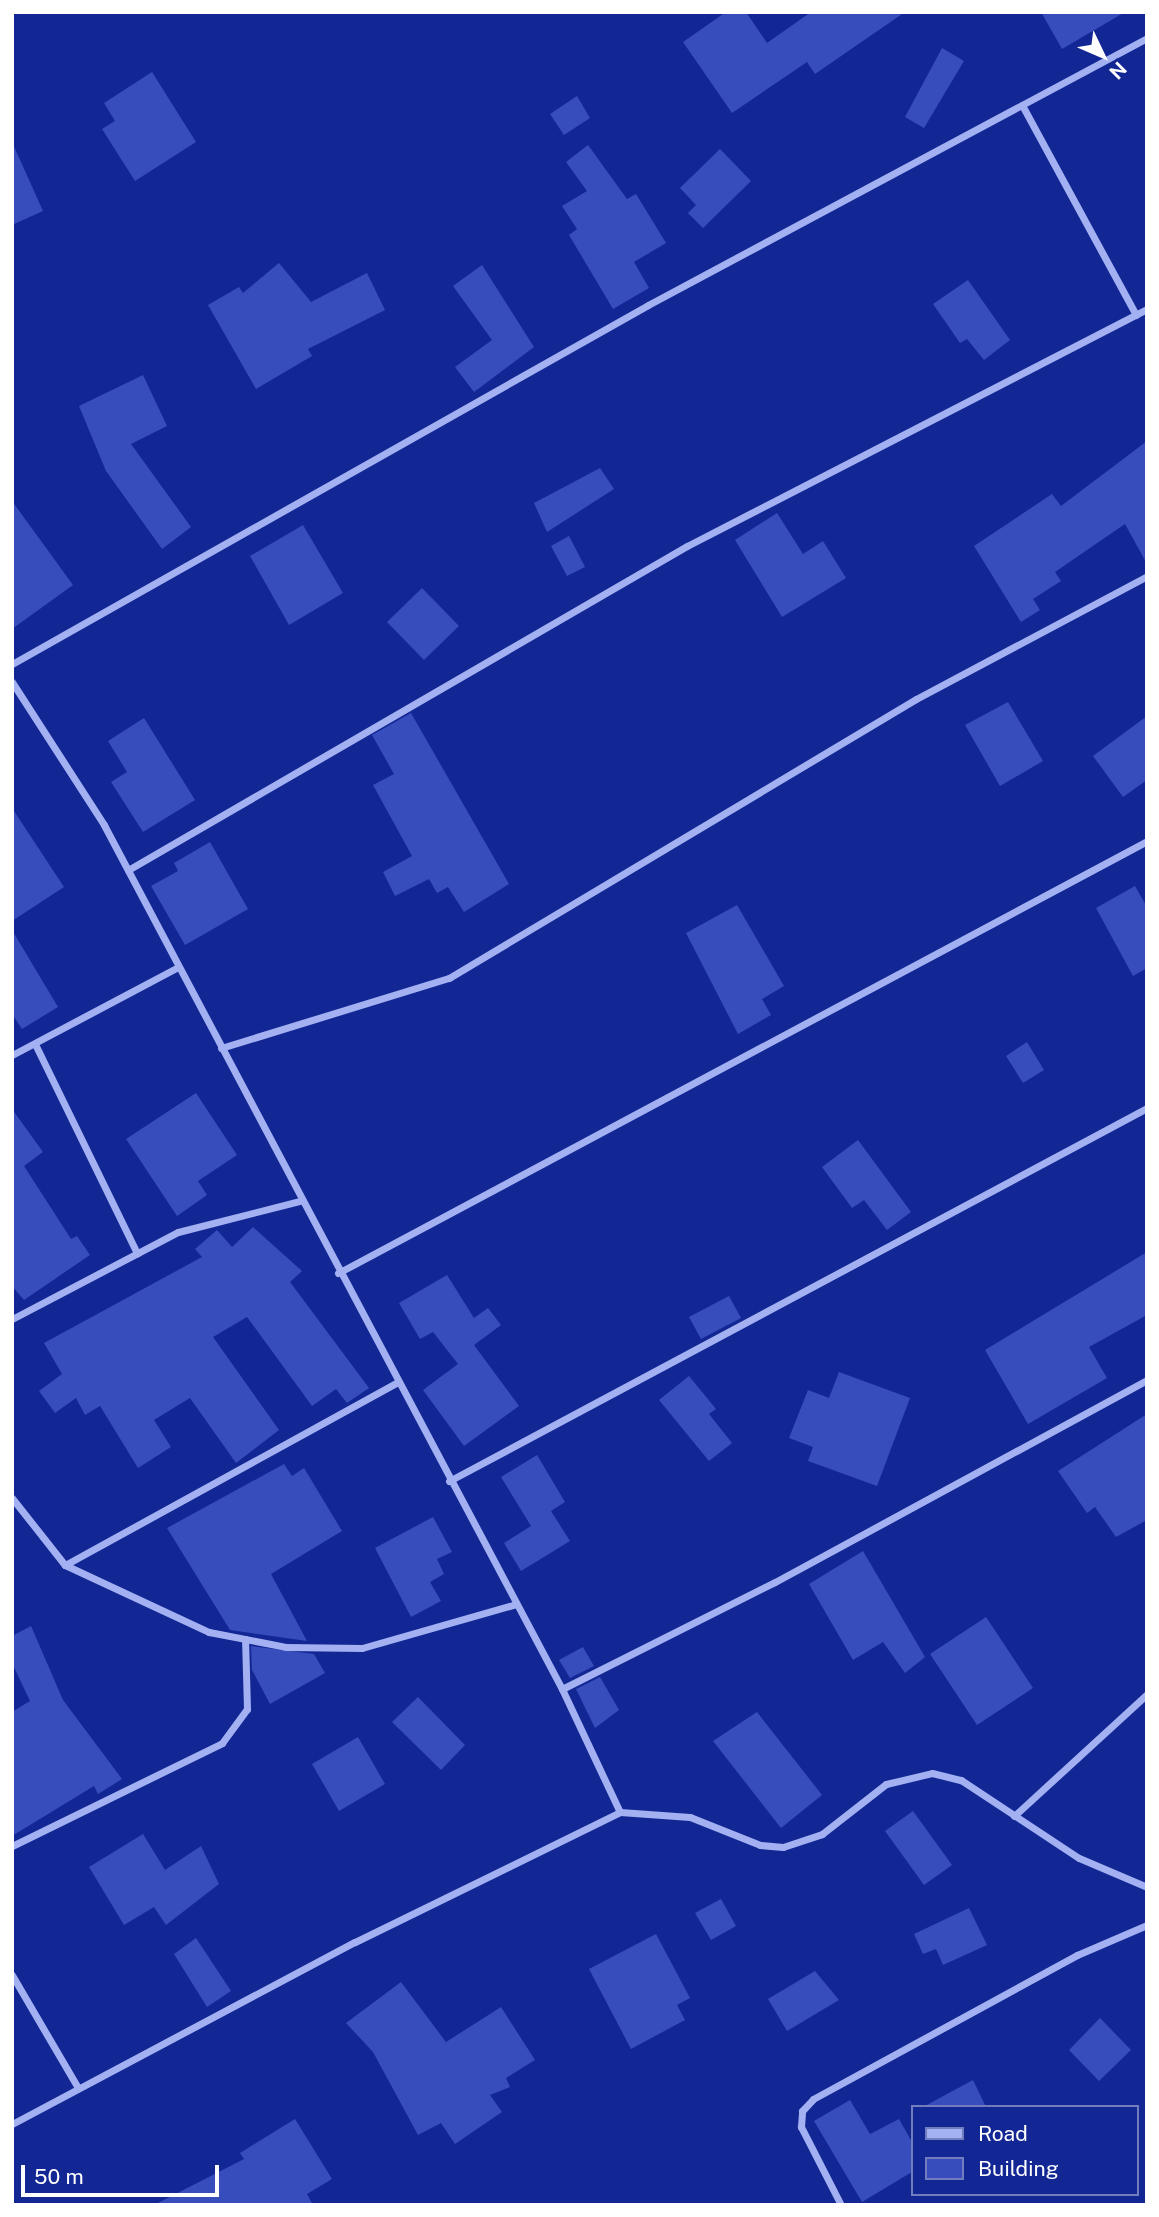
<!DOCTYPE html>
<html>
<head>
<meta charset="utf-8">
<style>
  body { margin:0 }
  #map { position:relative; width:1159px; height:2217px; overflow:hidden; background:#132794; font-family:"Public Sans",sans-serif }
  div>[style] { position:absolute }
  .building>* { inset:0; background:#374dbc }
  .minor>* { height:7px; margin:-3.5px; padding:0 3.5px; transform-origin:3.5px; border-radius:3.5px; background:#a3b0f2 }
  span { translate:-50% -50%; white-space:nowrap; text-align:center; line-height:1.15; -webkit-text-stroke:5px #132794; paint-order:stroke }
  .frame { position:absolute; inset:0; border:14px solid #fff; pointer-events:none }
  .legend { position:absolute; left:911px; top:2105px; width:228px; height:91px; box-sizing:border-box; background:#132794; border:2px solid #717dbf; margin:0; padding:9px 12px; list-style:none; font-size:21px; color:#fff }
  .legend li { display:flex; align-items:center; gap:14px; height:35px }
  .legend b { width:35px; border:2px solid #717dbf }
  .north { position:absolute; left:1068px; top:21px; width:70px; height:70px; -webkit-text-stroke:5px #132794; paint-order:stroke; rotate:134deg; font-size:19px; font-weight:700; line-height:28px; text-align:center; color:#fff }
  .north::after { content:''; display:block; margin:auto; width:24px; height:32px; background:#fff; clip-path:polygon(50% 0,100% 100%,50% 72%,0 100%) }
  .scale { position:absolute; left:21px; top:2165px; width:198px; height:32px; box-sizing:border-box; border:4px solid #fff; border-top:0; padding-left:9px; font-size:21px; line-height:24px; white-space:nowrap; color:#fff; -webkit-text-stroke:5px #132794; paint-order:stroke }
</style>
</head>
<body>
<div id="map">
  <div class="building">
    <div style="clip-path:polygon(726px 12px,746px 12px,767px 43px,811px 12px,905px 12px,815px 74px,807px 62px,732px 113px,683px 42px)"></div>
    <div style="clip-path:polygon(1041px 12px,1125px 12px,1062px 49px)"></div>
    <div style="clip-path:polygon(942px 48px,964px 61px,924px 128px,905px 117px)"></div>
    <div style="clip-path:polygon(152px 72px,196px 142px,135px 181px,102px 129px,115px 121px,104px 103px)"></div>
    <div style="clip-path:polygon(577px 96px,590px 118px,564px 135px,550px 114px)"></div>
    <div style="clip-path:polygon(12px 142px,43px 211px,12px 225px)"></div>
    <div style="clip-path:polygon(588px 145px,627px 199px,636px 194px,666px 243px,634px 262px,649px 288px,613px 309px,569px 235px,577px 229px,562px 206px,587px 191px,566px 162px)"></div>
    <div style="clip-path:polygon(720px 149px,751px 181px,703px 228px,688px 213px,696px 205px,680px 188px)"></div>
    <div style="clip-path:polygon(279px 263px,311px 302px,367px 273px,385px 310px,308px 349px,312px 356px,256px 389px,208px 305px,239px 287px,243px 293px)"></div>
    <div style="clip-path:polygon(482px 265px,534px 347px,474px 392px,455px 367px,492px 340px,453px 286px)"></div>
    <div style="clip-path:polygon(968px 280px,1010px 340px,984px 360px,967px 339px,960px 343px,933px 304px)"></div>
    <div style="clip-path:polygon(143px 375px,167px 426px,131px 444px,191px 527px,162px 549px,106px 471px,79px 406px)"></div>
    <div style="clip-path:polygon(1147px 441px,1147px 564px,1125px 524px,1055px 572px,1061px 581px,1033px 599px,1040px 610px,1021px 622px,974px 546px,1052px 494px,1061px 506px)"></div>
    <div style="clip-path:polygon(600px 468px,614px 489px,547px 532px,534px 503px)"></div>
    <div style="clip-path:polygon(12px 501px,73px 585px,12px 629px)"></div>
    <div style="clip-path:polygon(777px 513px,803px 554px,823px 541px,846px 578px,782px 617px,735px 540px)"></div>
    <div style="clip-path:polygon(303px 525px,343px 593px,289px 625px,250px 556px)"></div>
    <div style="clip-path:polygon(569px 536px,585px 567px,567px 576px,551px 546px)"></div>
    <div style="clip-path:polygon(422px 588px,459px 626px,424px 660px,387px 622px)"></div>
    <div style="clip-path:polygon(1008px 702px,1043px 761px,1000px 786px,965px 725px)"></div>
    <div style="clip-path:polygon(411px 713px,509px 884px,464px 912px,448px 887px,437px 893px,429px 879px,395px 896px,383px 872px,412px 856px,373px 785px,394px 774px,372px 735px)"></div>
    <div style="clip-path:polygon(1147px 716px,1147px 780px,1123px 797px,1093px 756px)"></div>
    <div style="clip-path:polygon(144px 718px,195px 800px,143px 832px,111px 782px,127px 772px,108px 741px)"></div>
    <div style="clip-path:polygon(12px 808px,64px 887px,12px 921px)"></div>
    <div style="clip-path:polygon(210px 842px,248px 909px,185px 945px,151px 886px,178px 871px,174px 863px)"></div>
    <div style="clip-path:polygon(1135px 886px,1147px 907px,1147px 968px,1133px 976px,1096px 908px)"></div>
    <div style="clip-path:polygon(737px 905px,784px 986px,762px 999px,771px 1015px,738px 1034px,686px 933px)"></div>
    <div style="clip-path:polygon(12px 930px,58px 1007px,22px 1029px,12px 1014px)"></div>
    <div style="clip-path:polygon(1027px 1042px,1044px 1070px,1023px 1083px,1006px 1056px)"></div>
    <div style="clip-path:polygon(196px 1093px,237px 1155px,198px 1181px,207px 1195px,177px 1216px,126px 1139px)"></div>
    <div style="clip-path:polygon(12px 1109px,43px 1152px,24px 1166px,71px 1239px,77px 1236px,90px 1255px,24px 1300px,12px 1286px)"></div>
    <div style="clip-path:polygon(858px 1140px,911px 1212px,887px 1230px,864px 1200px,852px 1208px,822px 1167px)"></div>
    <div style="clip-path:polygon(253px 1227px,302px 1271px,290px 1282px,369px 1388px,347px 1403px,336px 1389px,312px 1406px,247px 1317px,213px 1337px,279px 1430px,236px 1463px,190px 1398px,154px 1420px,171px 1447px,138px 1468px,100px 1406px,85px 1415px,76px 1398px,55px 1413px,39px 1391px,62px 1374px,44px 1343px,202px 1257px,195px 1249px,217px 1230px,232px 1247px)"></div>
    <div style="clip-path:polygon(1147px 1252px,1147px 1315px,1089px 1347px,1107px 1378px,1028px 1424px,985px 1350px)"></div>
    <div style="clip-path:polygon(447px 1275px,474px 1318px,488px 1308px,501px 1325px,474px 1345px,519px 1406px,464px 1446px,423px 1390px,458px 1364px,433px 1332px,420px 1339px,399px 1303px)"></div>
    <div style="clip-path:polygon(729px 1296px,741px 1318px,701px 1339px,689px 1317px)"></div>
    <div style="clip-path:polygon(839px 1372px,910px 1398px,877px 1486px,808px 1461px,813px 1447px,789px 1438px,808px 1390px,829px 1398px)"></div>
    <div style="clip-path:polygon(689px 1376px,716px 1409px,709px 1414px,732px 1443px,709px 1461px,659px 1400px)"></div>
    <div style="clip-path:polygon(1147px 1414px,1147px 1520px,1116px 1537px,1095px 1507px,1087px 1513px,1058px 1471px)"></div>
    <div style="clip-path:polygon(537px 1455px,565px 1502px,551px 1511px,570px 1541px,521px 1571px,504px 1543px,531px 1526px,501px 1477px)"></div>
    <div style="clip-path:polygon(284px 1464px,292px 1476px,304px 1468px,342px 1531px,271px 1574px,307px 1641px,230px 1630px,167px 1528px)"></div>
    <div style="clip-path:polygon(433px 1517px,452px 1552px,437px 1559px,444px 1574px,430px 1582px,441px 1601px,411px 1617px,375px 1548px)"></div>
    <div style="clip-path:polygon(863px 1551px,925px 1657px,905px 1673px,883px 1642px,853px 1660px,809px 1584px)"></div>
    <div style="clip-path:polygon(986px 1617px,1033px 1688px,977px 1725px,930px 1654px)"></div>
    <div style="clip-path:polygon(31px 1626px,63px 1700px,122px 1779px,98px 1794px,94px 1786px,12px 1836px,12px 1712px,30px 1701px,12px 1663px,12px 1636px)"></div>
    <div style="clip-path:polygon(251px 1646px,314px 1654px,325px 1673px,270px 1704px,252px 1670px)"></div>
    <div style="clip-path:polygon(583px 1647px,594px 1666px,570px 1678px,559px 1660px)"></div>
    <div style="clip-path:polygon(600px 1677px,619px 1710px,595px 1728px,576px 1689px)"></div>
    <div style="clip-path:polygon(418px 1697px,465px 1745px,441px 1770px,392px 1722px)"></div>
    <div style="clip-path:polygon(757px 1712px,822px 1795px,781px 1828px,713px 1741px)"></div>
    <div style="clip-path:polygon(358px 1737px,385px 1784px,339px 1811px,312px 1764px)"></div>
    <div style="clip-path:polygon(913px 1811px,952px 1865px,924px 1885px,885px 1831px)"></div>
    <div style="clip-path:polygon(143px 1834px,165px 1870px,201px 1846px,219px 1884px,166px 1925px,154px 1907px,124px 1925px,89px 1867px)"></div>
    <div style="clip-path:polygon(721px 1899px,736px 1926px,711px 1940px,695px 1913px)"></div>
    <div style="clip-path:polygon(969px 1908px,987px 1945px,943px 1965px,936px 1949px,923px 1954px,914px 1934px)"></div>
    <div style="clip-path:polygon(656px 1934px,690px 1998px,677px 2005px,685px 2020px,631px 2049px,589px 1969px)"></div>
    <div style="clip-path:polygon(196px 1938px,231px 1991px,207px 2007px,174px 1954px)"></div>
    <div style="clip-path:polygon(815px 1971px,839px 2000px,787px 2031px,768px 1999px)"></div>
    <div style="clip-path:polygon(401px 1982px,446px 2042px,501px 2007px,535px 2060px,506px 2078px,510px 2087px,490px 2095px,502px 2112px,455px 2144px,441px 2123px,418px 2135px,373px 2052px,346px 2023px)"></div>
    <div style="clip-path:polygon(1100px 2018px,1131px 2050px,1099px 2081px,1069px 2050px)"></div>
    <div style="clip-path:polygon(973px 2080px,986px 2107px,923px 2107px)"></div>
    <div style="clip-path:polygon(850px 2100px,870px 2134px,899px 2119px,912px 2142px,912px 2172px,862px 2202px,814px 2121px)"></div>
    <div style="clip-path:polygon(295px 2119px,332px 2179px,307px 2194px,313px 2205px,154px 2205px,244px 2159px,240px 2153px)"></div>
  </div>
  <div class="minor">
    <div style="left:1022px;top:105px;width:239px;rotate:61.5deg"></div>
    <div style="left:12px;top:664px;width:730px;rotate:-29.44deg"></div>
    <div style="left:648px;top:305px;width:566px;rotate:-28.15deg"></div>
    <div style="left:12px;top:682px;width:170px;rotate:57.2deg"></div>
    <div style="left:104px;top:825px;width:978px;rotate:62.07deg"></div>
    <div style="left:562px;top:1689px;width:136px;rotate:64.8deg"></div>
    <div style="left:128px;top:870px;width:646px;rotate:-30.1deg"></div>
    <div style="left:687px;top:546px;width:517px;rotate:-27.26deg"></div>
    <div style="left:35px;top:1044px;width:233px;rotate:64deg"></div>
    <div style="left:221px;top:1048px;width:239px;rotate:-17.1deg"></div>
    <div style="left:449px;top:978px;width:544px;rotate:-30.86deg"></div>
    <div style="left:916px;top:699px;width:262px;rotate:-28deg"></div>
    <div style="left:12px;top:1055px;width:188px;rotate:-27.9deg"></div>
    <div style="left:338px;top:1273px;width:917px;rotate:-28.1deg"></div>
    <div style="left:12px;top:1319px;width:187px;rotate:-27.7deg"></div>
    <div style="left:178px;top:1232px;width:126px;rotate:-14.3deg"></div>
    <div style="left:449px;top:1481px;width:791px;rotate:-28.12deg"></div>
    <div style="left:12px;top:1498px;width:85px;rotate:51.7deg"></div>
    <div style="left:65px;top:1565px;width:159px;rotate:25deg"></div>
    <div style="left:209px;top:1632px;width:78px;rotate:11deg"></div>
    <div style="left:286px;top:1647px;width:76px;rotate:0.8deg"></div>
    <div style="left:362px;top:1648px;width:160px;rotate:-15.9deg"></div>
    <div style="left:65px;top:1565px;width:378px;rotate:-28.8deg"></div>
    <div style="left:562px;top:1689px;width:238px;rotate:-26.7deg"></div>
    <div style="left:775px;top:1582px;width:423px;rotate:-28.5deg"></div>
    <div style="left:1014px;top:1816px;width:180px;rotate:-42.5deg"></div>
    <div style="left:12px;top:1846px;width:234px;rotate:-26.1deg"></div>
    <div style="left:222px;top:1743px;width:42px;rotate:-53.7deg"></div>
    <div style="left:247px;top:1709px;width:70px;rotate:-91.6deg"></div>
    <div style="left:12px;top:1975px;width:131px;rotate:59.7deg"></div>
    <div style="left:12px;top:2124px;width:388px;rotate:-28deg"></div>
    <div style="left:355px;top:1942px;width:295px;rotate:-26.1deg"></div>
    <div style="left:620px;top:1812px;width:70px;rotate:4.1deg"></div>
    <div style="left:690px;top:1817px;width:75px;rotate:21.8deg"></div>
    <div style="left:760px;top:1845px;width:23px;rotate:5deg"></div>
    <div style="left:783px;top:1847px;width:41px;rotate:-18.4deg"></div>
    <div style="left:822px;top:1834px;width:81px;rotate:-38deg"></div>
    <div style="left:886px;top:1784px;width:47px;rotate:-13.4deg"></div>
    <div style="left:932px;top:1773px;width:30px;rotate:14deg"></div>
    <div style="left:961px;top:1780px;width:141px;rotate:33.5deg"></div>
    <div style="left:1079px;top:1858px;width:74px;rotate:23.1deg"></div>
    <div style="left:841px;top:2205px;width:88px;rotate:-117.1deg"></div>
    <div style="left:801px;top:2127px;width:16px;rotate:-86deg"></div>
    <div style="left:802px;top:2111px;width:16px;rotate:-47deg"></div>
    <div style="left:813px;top:2099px;width:301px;rotate:-28.6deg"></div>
    <div style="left:1077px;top:1955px;width:76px;rotate:-23.2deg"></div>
  </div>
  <div class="frame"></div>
  <ul class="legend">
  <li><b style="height:9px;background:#a3b0f2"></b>Road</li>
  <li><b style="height:19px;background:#374dbc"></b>Building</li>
  </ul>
  <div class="north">N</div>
  <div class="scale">50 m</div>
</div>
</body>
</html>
